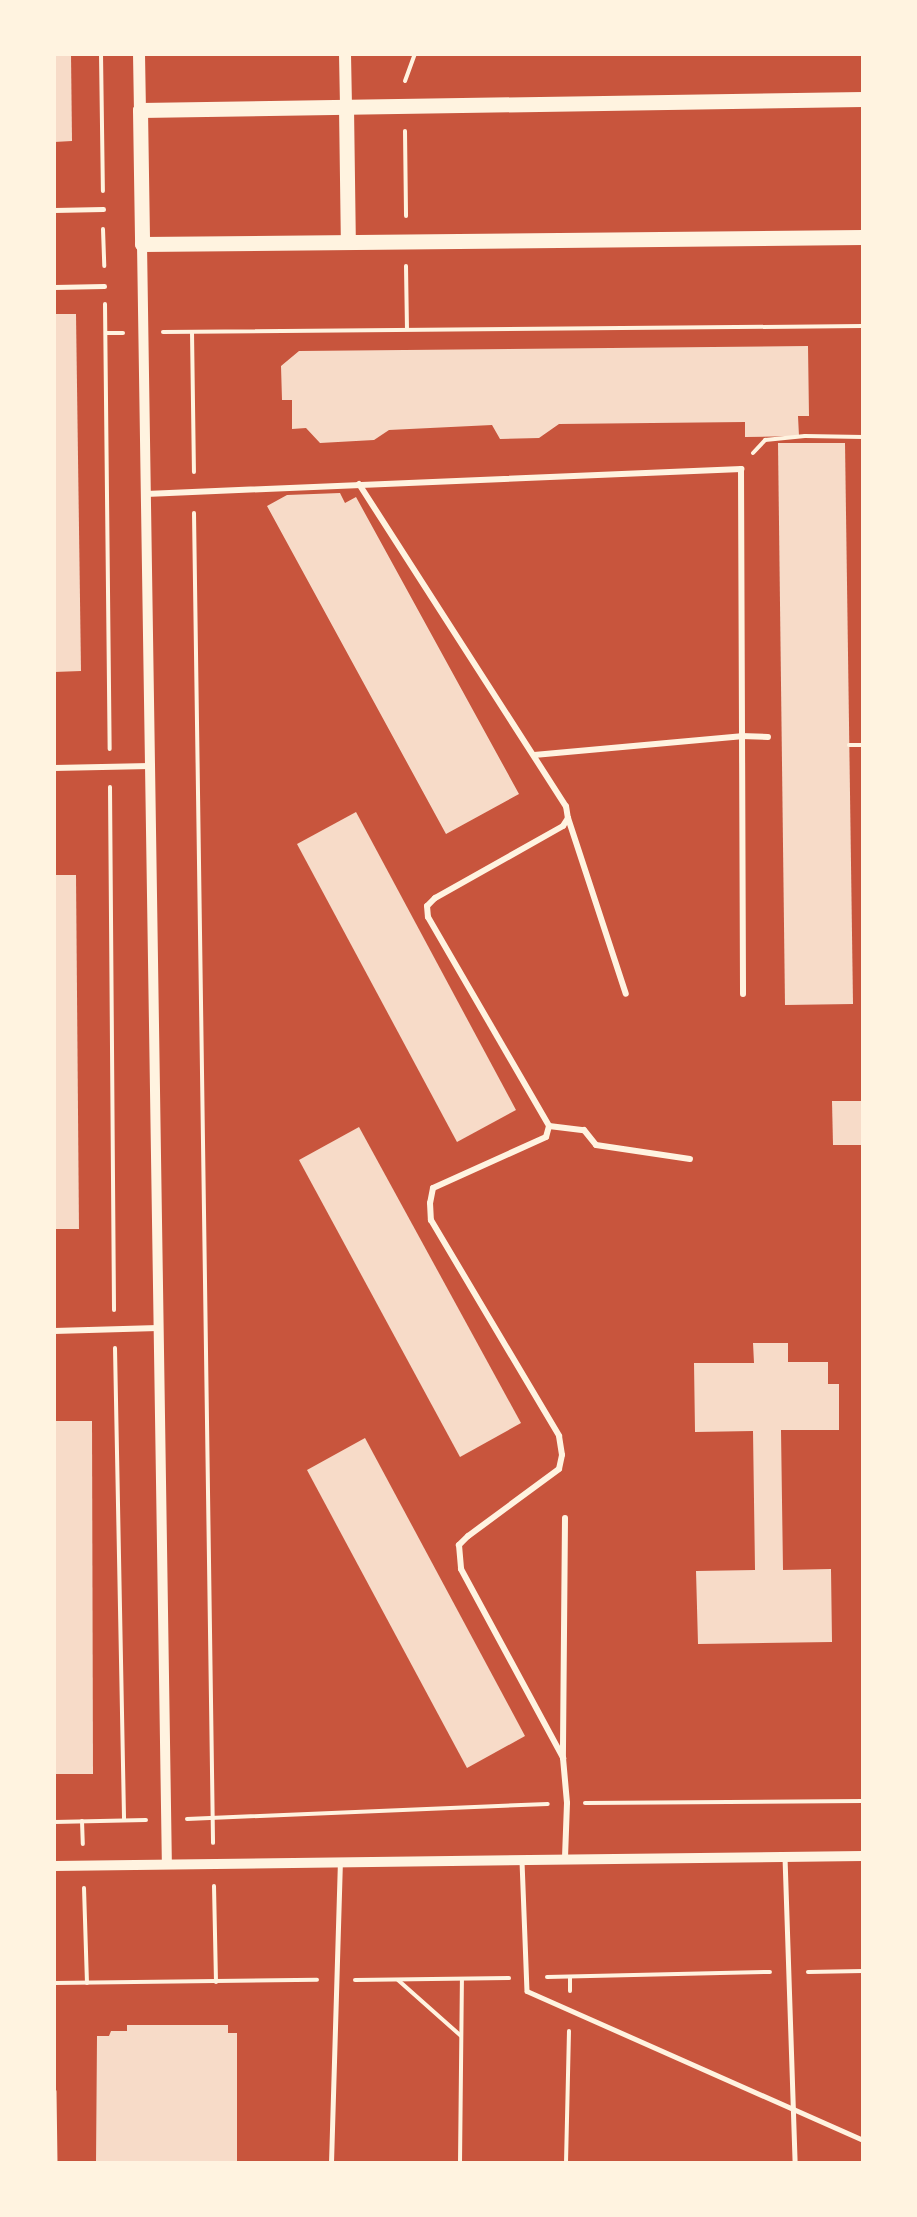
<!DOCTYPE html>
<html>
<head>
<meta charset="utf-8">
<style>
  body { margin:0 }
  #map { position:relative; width:917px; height:2217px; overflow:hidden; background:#c8553d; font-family:"IBM Plex Sans",sans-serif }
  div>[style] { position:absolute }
  .building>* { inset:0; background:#f7dbc8 }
  .path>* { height:4px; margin:-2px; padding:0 2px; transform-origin:2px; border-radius:2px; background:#fff3e0 }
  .service>* { height:4.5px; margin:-2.25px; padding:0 2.25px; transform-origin:2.25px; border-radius:2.25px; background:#fff3e0 }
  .pedestrian>* { height:5px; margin:-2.5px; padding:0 2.5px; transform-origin:2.5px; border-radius:2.5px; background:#fff3e0 }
  .minor>* { height:6px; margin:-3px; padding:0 3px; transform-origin:3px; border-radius:3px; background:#fff3e0 }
  .tertiary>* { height:10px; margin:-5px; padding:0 5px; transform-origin:5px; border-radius:5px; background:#fff3e0 }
  .secondary>* { height:12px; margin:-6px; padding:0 6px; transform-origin:6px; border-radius:6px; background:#fff3e0 }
  .primary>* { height:15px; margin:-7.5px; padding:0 7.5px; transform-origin:7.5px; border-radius:7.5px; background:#fff3e0 }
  span { translate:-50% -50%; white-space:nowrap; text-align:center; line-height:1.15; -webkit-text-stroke:5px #fff3e0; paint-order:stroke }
  .frame { position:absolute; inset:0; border:56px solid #fff3e0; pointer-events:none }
</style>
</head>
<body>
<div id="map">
  <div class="building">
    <div style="clip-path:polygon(54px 54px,71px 54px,72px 141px,54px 142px)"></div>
    <div style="clip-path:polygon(54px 314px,76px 314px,81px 671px,54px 672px)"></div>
    <div style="clip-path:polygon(808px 346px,809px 416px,798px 416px,799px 436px,745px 437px,745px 422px,559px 424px,539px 438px,500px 439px,492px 425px,389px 430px,374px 440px,320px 443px,306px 428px,292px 429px,292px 400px,282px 400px,281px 366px,299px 351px)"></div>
    <div style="clip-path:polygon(778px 443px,845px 443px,853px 1004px,785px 1005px)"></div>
    <div style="clip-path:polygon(340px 493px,345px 503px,356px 497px,519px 794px,446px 834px,267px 506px,287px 495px)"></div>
    <div style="clip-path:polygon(356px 812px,516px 1110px,457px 1142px,297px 844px)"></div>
    <div style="clip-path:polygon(54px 875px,76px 875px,79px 1229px,54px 1229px)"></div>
    <div style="clip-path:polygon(832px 1101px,862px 1101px,863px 1145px,833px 1145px)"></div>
    <div style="clip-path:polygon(359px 1127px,521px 1423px,460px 1457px,299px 1160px)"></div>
    <div style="clip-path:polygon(753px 1343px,788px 1343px,788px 1362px,828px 1362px,828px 1384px,839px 1384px,839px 1430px,781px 1430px,783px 1570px,831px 1569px,832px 1642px,698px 1644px,696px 1571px,755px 1570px,753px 1431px,695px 1432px,694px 1363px,754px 1363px)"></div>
    <div style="clip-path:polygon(54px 1421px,92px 1421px,93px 1774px,54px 1774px)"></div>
    <div style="clip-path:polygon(365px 1438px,525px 1736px,467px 1768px,307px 1470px)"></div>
    <div style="clip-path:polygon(127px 2025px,228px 2025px,228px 2033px,237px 2033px,237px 2163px,96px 2163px,97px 2036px,109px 2036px,111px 2031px,127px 2031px)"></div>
  </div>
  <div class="path">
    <div style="left:101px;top:54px;width:137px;rotate:89.2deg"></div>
    <div style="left:405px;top:81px;width:29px;rotate:-70deg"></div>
    <div style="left:405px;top:131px;width:85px;rotate:89.3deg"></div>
    <div style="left:103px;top:229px;width:37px;rotate:88deg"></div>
    <div style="left:406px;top:266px;width:63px;rotate:89.1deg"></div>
    <div style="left:105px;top:304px;width:445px;rotate:89.4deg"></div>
    <div style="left:163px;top:332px;width:700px;rotate:-0.49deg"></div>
    <div style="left:192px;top:332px;width:140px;rotate:89.2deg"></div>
    <div style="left:106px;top:333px;width:17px"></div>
    <div style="left:753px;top:453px;width:18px;rotate:-47deg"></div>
    <div style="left:765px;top:440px;width:40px;rotate:-5.7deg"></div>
    <div style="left:805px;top:436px;width:58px;rotate:1deg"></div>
    <div style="left:194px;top:513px;width:1330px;rotate:89.18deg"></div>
    <div style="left:849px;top:745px;width:14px"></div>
    <div style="left:110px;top:787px;width:523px;rotate:89.56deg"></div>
    <div style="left:115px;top:1348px;width:472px;rotate:88.9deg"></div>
    <div style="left:585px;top:1803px;width:278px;rotate:-0.4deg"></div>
    <div style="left:187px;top:1819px;width:361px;rotate:-2.4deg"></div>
    <div style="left:82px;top:1821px;width:23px;rotate:88deg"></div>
    <div style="left:54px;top:1822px;width:92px;rotate:-1.2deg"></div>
    <div style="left:214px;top:1886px;width:96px;rotate:88.8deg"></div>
    <div style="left:84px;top:1888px;width:95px;rotate:88.2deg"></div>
    <div style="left:808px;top:1972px;width:55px;rotate:-1deg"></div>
    <div style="left:547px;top:1977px;width:223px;rotate:-1.3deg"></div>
    <div style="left:355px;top:1980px;width:154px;rotate:-0.7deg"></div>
    <div style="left:398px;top:1980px;width:84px;rotate:41.6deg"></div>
    <div style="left:54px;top:1983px;width:263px;rotate:-0.7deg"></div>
    <div style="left:570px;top:1991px;width:14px;rotate:-90deg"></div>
    <div style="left:460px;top:2163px;width:184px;rotate:-89.4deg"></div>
    <div style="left:566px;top:2163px;width:132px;rotate:-88.7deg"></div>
  </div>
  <div class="service">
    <div style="left:785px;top:1857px;width:306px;rotate:88.1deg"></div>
    <div style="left:522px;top:1861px;width:130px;rotate:87.8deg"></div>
    <div style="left:527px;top:1991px;width:368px;rotate:23.9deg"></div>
    <div style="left:54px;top:2091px;width:72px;rotate:89.2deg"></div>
    <div style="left:331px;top:2163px;width:301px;rotate:-88.3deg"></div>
  </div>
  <div class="pedestrian">
    <div style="left:54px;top:210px;width:49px;rotate:-1.2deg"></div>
    <div style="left:54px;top:287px;width:50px;rotate:-1.1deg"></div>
  </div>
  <div class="minor">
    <div style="left:359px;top:484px;width:383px;rotate:57.3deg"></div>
    <div style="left:566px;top:806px;width:12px;rotate:81deg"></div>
    <div style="left:568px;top:818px;width:9px;rotate:122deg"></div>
    <div style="left:563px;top:826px;width:147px;rotate:150.6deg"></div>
    <div style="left:435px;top:898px;width:11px;rotate:135deg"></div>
    <div style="left:427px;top:906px;width:11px;rotate:85deg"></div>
    <div style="left:428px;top:917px;width:241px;rotate:59.9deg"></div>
    <div style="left:549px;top:1126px;width:11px;rotate:105deg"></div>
    <div style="left:546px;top:1137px;width:124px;rotate:155.7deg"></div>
    <div style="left:433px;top:1188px;width:15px;rotate:101deg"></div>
    <div style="left:430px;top:1203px;width:17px;rotate:87deg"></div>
    <div style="left:431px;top:1220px;width:251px;rotate:59.3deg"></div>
    <div style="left:559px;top:1436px;width:19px;rotate:81deg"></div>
    <div style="left:562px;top:1455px;width:14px;rotate:102deg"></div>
    <div style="left:559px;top:1469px;width:113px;rotate:143.6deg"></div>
    <div style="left:468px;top:1536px;width:13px;rotate:135deg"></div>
    <div style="left:459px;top:1545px;width:24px;rotate:85deg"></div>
    <div style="left:461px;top:1569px;width:215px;rotate:61.6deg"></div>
    <div style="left:146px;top:494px;width:596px;rotate:-2.41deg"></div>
    <div style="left:741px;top:469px;width:525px;rotate:89.78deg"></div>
    <div style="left:534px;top:755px;width:208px;rotate:-5.2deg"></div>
    <div style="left:741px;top:736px;width:27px;rotate:2deg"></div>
    <div style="left:54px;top:768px;width:96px;rotate:-1.2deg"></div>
    <div style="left:568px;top:818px;width:185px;rotate:71.8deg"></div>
    <div style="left:549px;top:1126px;width:35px;rotate:7deg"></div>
    <div style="left:584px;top:1130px;width:19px;rotate:51deg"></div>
    <div style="left:596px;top:1145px;width:95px;rotate:8.5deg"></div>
    <div style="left:54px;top:1331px;width:104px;rotate:-1.7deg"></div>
    <div style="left:565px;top:1518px;width:240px;rotate:90.5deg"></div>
    <div style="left:563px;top:1758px;width:45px;rotate:84.9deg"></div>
    <div style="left:567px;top:1803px;width:55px;rotate:92.1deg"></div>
  </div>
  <div class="tertiary">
    <div style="left:142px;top:244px;width:1620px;rotate:89.12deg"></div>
    <div style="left:54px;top:1866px;width:809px;rotate:-0.71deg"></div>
  </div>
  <div class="secondary">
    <div style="left:139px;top:54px;width:56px;rotate:89deg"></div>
    <div style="left:345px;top:54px;width:53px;rotate:88.9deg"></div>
  </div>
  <div class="primary">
    <div style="left:863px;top:99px;width:723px;rotate:179.13deg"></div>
    <div style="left:140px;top:110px;width:134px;rotate:89.1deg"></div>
    <div style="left:142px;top:244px;width:721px;rotate:-0.56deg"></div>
    <div style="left:346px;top:107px;width:135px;rotate:89.2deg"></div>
  </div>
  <div class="frame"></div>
</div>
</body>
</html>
